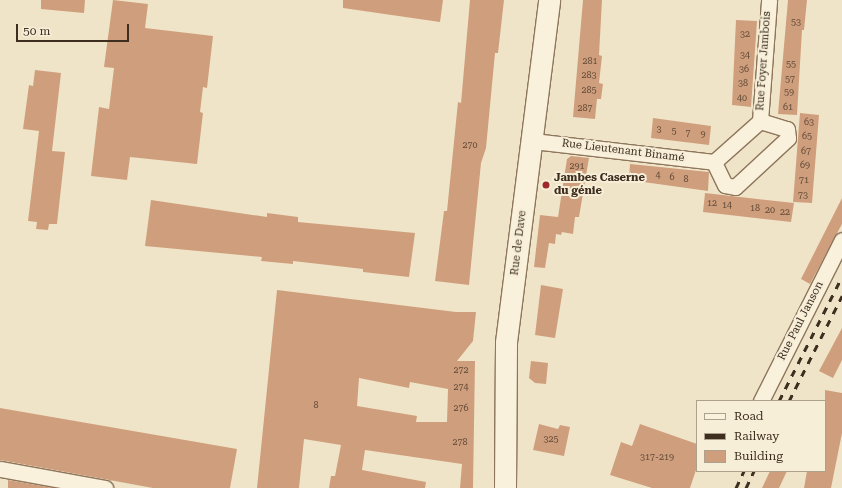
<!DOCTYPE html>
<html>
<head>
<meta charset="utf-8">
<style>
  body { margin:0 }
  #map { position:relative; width:842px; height:488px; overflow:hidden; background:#f0e4c8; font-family:"Roboto Serif",serif }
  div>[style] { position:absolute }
  .building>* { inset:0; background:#cf9f7d }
  .roads { filter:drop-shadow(1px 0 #8d765c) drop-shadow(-1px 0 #8d765c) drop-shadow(0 1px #8d765c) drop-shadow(0 -1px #8d765c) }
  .street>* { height:15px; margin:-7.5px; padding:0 7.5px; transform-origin:7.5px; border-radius:7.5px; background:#faf1dc }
  .secondary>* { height:21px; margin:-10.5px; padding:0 10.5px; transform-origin:10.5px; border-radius:10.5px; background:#faf1dc }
  .rail>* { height:3px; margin-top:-1.5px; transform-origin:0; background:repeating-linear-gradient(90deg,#3d2e20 0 7px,transparent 0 14px) }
  .dots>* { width:11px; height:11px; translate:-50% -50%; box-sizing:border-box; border:2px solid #f7eed8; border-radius:50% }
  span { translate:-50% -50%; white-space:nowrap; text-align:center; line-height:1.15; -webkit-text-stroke:4px #f7eed8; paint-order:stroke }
  .number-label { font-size:9px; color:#624a37 }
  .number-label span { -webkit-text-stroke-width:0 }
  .street-label { font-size:11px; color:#3d2e20 }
  .poi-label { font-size:11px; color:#3d2e20; font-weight:700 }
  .left { translate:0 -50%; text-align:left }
  .legend { position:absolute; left:696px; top:400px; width:130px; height:72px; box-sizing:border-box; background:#f7eed8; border:1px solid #ada18e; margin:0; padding:5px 7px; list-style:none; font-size:12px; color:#3d2e20 }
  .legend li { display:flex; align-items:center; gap:8px; height:20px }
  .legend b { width:20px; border:1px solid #ada18e }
  .scale { position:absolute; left:16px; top:24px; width:113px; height:18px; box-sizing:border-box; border:2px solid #3d2e20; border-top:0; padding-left:5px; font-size:12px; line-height:14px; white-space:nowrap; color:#3d2e20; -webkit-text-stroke:3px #f7eed8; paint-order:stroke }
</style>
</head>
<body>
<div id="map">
  <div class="building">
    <div style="clip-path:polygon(41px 0,85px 0,84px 13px,41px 9px)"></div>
    <div style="clip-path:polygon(113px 0,148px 4px,145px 28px,213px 36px,207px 88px,203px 87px,200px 112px,203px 113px,197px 164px,130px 157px,127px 180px,91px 176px,99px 107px,109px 109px,114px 68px,104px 67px)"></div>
    <div style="clip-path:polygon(343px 0,443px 0,440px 22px,343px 8px)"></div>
    <div style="clip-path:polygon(470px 0,504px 0,498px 53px,495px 53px,486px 148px,481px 163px,469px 285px,435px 281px,444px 211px,447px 211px,458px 102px,461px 103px)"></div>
    <div style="clip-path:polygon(583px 0,602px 0,599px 55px,602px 56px,599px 83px,603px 84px,601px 99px,597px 99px,595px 119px,573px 117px)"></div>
    <div style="clip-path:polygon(788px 0,807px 0,804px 30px,802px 30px,797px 115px,778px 114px)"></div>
    <div style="clip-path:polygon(736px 20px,757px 21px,751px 107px,732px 105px)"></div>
    <div style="clip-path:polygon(35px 70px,61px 73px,52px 151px,65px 152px,57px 224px,49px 224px,48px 230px,36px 229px,37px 222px,28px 221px,39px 131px,23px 129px,29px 85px,33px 86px)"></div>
    <div style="clip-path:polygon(800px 113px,819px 115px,812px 203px,793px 202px)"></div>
    <div style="clip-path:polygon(653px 118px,711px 126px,709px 145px,651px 138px)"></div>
    <div style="clip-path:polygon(571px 156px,589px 158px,579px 217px,575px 217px,573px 234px,562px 232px,561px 235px,556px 234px,555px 244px,549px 243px,545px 268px,534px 267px,540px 215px,558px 217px,567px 159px)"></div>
    <div style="clip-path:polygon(630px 164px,709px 172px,708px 191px,629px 180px)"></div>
    <div style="clip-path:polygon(705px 193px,794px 203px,791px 222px,703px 212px)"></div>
    <div style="clip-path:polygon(842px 198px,842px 224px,810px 284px,801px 279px)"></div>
    <div style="clip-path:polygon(151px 200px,267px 217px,267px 213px,298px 217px,298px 222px,415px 233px,409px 277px,363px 272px,363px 269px,293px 261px,293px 264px,261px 261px,262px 257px,145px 246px)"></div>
    <div style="clip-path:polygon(541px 285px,563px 289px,555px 338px,535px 335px)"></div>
    <div style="clip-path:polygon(evenodd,277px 290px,456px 312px,476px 312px,473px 341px,457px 361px,475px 361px,473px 488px,460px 488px,462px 464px,365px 450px,362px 470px,426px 482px,425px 488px,329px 488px,331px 476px,335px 476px,341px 445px,304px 439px,299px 488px,257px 488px,277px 290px,359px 378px,409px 388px,410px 382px,448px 389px,447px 422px,416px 422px,417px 416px,357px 406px,359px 378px)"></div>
    <div style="clip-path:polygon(842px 328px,842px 360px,833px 378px,819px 371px)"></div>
    <div style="clip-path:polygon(531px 361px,548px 363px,546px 384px,535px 383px,529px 378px)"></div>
    <div style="clip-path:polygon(825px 390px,842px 393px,842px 433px,831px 488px,804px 488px,807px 471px,825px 471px)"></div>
    <div style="clip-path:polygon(0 408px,237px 449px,230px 488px,153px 488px,0 460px)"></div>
    <div style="clip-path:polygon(539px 424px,558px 429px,560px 425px,570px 427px,564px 456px,533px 450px)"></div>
    <div style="clip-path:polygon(640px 424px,697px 444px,697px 467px,690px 488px,652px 488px,610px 475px,621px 442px,632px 446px)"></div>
    <div style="clip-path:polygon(770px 471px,787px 471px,779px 488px,762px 488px)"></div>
    <div style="clip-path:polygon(8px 480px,54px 488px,8px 488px)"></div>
  </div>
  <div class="roads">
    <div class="street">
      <div style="left:760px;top:121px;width:121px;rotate:-85.7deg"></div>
      <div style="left:533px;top:141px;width:182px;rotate:6.6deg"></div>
      <div style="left:714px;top:162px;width:62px;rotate:-41.7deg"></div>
      <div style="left:760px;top:121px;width:28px;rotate:17deg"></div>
      <div style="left:787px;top:129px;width:9px;rotate:84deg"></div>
      <div style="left:788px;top:138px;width:72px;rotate:137.2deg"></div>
      <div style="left:735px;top:187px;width:10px;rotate:-169deg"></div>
      <div style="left:725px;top:185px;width:25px;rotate:-116deg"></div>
      <div style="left:761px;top:401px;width:180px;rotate:-63.3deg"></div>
      <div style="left:0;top:469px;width:107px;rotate:10.3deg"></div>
    </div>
    <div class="secondary">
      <div style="left:505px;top:488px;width:146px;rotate:-89.6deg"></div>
      <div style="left:506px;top:342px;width:345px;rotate:-82.8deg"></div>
    </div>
  </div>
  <div class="rail">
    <div style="left:779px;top:401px;width:139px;rotate:-63.1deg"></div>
    <div style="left:789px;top:401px;width:118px;rotate:-63.2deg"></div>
    <div style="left:736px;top:488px;width:19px;rotate:-65deg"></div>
    <div style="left:746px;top:488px;width:19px;rotate:-65deg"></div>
  </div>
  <div class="dots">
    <div style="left:546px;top:185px;background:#9e2a2b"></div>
  </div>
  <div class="number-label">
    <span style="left:796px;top:22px">53</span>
    <span style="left:745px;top:34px">32</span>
    <span style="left:745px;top:55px">34</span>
    <span style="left:590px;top:61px">281</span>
    <span style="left:791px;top:64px">55</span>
    <span style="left:744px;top:69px">36</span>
    <span style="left:589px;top:75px">283</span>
    <span style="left:790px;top:79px">57</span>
    <span style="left:743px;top:83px">38</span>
    <span style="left:589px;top:90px">285</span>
    <span style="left:789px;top:92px">59</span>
    <span style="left:742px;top:98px">40</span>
    <span style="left:788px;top:107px">61</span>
    <span style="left:585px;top:108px">287</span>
    <span style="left:809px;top:122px">63</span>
    <span style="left:659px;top:129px">3</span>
    <span style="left:674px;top:131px">5</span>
    <span style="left:688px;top:133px">7</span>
    <span style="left:703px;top:134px">9</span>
    <span style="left:807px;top:136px">65</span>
    <span style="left:470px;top:145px">270</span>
    <span style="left:806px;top:151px">67</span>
    <span style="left:805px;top:165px">69</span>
    <span style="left:577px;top:166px">291</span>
    <span style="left:658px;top:175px">4</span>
    <span style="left:672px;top:177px">6</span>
    <span style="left:686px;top:179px">8</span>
    <span style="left:804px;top:180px">71</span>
    <span style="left:803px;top:195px">73</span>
    <span style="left:712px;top:203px">12</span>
    <span style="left:727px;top:205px">14</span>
    <span style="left:755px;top:208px">18</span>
    <span style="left:770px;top:210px">20</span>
    <span style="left:785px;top:212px">22</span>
    <span style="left:461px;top:370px">272</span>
    <span style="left:461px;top:387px">274</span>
    <span style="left:316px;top:405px">8</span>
    <span style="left:461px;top:408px">276</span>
    <span style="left:551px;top:439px">325</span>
    <span style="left:460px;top:442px">278</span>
    <span style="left:657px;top:457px">317-219</span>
  </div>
  <div class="street-label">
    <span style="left:764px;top:61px;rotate:-86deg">Rue Foyer Jambois</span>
    <span style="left:623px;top:151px;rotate:7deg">Rue Lieutenant Binamé</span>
    <span style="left:519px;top:243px;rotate:-83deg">Rue de Dave</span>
    <span style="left:801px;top:321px;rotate:-63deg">Rue Paul Janson</span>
  </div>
  <div class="poi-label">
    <span class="left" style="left:554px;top:185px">Jambes Caserne<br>du génie</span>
  </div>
  <ul class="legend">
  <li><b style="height:5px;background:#faf1dc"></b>Road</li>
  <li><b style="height:5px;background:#3d2e20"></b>Railway</li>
  <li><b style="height:11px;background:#cf9f7d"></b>Building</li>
  </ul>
  <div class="scale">50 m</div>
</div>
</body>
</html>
